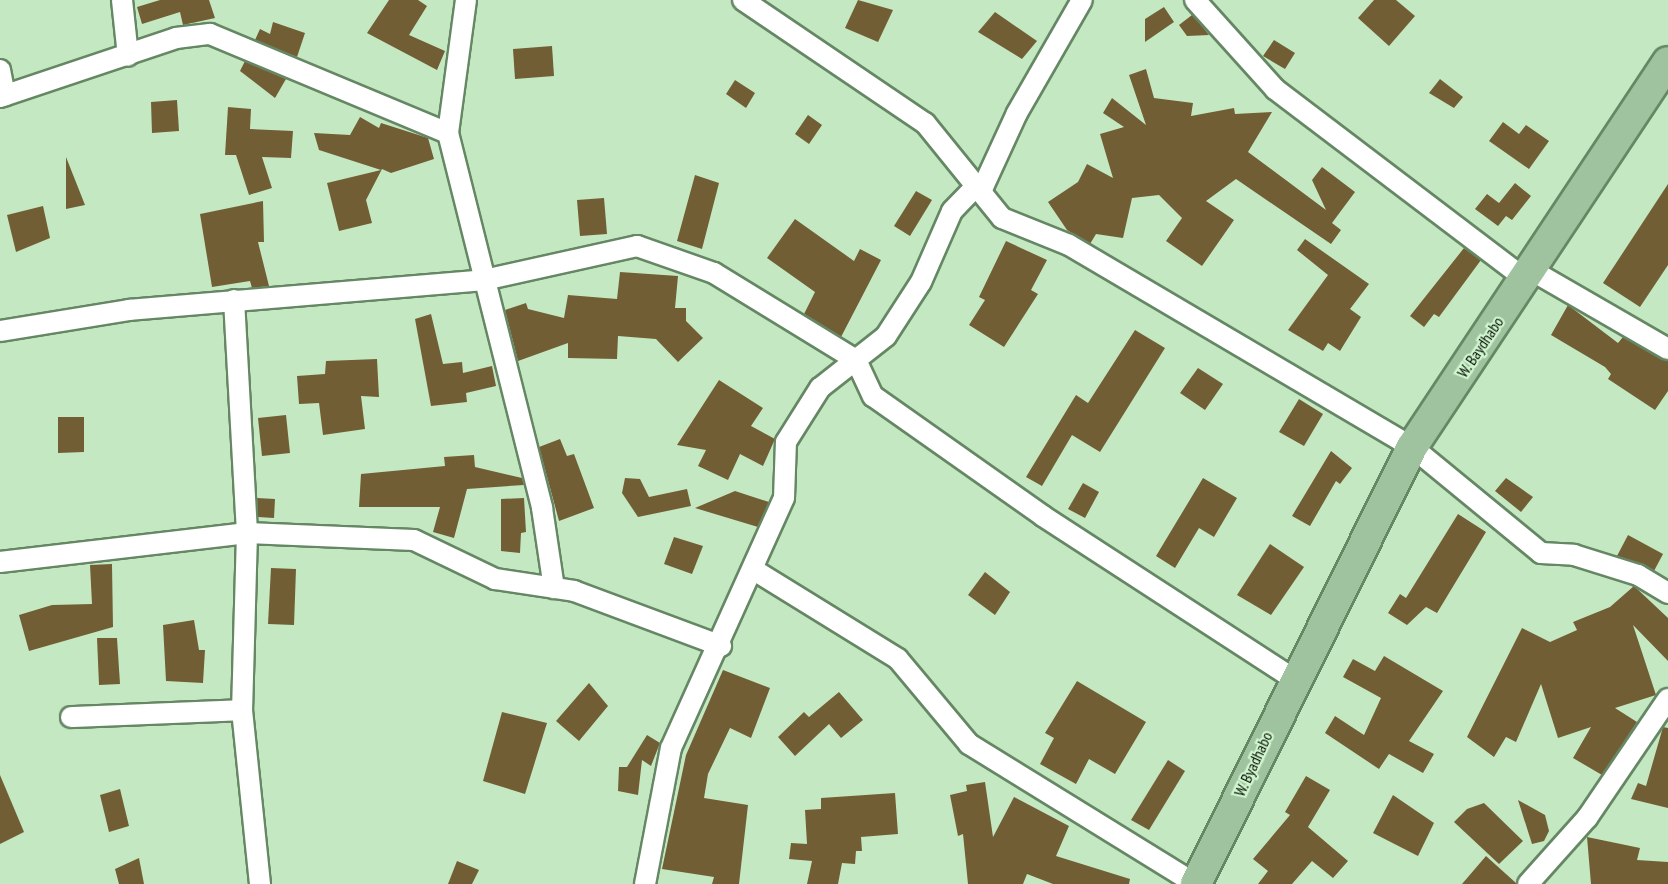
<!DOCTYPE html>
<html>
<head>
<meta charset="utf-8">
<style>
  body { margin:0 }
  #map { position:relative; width:1668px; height:884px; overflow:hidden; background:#c4e9c2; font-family:"PT Sans Narrow",sans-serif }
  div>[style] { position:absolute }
  .building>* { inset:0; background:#725e34 }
  .roads { filter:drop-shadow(2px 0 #658764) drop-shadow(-2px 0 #658764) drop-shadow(0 2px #658764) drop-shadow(0 -2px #658764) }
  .minor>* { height:20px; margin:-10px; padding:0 10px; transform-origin:10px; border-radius:10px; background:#fff }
  .primary>* { height:30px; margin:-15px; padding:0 15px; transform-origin:15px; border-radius:15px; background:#9fc39f }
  span { translate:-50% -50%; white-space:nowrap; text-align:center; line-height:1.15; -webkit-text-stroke:4.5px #d1f6cf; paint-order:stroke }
  .street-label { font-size:16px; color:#041004 }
</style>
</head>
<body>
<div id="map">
  <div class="building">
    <div style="clip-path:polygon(160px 0,209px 0,215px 18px,183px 25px,180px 12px,142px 24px,137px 7px)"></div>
    <div style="clip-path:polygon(389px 0,418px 0,427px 6px,409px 35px,445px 51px,437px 70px,367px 33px)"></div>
    <div style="clip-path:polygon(858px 0,893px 10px,878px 42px,845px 28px)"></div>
    <div style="clip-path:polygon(1374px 0,1396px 0,1415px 16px,1389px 46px,1358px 18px)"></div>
    <div style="clip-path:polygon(1164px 7px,1174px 22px,1145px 42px,1145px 19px)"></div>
    <div style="clip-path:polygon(995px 12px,1037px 41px,1022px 59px,978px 32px)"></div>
    <div style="clip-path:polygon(1192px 15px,1199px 22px,1209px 35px,1187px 36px,1179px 25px)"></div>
    <div style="clip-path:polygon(273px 22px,305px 33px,297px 57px,255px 40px,260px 29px,270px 34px)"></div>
    <div style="clip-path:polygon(1274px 40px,1295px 53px,1285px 69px,1263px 56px)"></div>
    <div style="clip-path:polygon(552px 46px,554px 76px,515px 79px,513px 49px)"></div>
    <div style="clip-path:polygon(245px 61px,286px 79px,275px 98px,240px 71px)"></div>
    <div style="clip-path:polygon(1146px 69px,1154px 98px,1193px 103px,1191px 116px,1234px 108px,1235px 114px,1272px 112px,1248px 152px,1326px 210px,1312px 180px,1322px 167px,1355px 192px,1332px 223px,1341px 230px,1331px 244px,1236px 179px,1206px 201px,1234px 220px,1202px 266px,1166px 241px,1182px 218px,1159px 195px,1132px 198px,1123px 238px,1096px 234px,1090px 244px,1067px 230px,1048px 202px,1078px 182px,1087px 164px,1113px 178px,1100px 134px,1124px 127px,1103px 113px,1112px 98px,1146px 125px,1129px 75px)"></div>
    <div style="clip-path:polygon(1440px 79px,1463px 97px,1454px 108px,1429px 93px)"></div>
    <div style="clip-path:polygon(735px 80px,755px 93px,746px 108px,726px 94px)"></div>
    <div style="clip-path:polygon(177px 100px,179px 131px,152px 133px,151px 102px)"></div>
    <div style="clip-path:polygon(228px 107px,251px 109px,250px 129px,293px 131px,291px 158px,262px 157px,272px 188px,249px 195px,236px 155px,225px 155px)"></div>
    <div style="clip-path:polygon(808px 115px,822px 125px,809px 144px,795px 134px)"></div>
    <div style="clip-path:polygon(360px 117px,379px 128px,381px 123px,428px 138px,434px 159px,391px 173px,382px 169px,366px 200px,372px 223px,339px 231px,327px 183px,381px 170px,319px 150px,314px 133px,350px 135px)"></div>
    <div style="clip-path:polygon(1503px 122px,1519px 134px,1526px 125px,1549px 141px,1529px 169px,1489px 141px)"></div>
    <div style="clip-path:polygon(66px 157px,85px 205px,66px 209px)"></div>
    <div style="clip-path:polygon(695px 175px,719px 183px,702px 249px,677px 241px)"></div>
    <div style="clip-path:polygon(1515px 183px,1531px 196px,1512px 220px,1506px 216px,1498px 226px,1475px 209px,1487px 194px,1499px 203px)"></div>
    <div style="clip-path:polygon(1668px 184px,1668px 265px,1640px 307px,1603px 283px)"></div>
    <div style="clip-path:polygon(916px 191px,932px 200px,910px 236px,894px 226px)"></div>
    <div style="clip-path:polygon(604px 198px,607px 234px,580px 236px,577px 200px)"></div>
    <div style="clip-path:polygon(263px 201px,264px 242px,258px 242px,269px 286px,252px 288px,250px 281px,212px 287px,200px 214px)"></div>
    <div style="clip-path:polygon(43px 206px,50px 238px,16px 252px,7px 215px)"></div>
    <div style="clip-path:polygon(795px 219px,854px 261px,860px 249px,881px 260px,841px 337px,804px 314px,815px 292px,767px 258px)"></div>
    <div style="clip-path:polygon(1305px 239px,1369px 284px,1350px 309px,1361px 317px,1340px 351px,1328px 343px,1323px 351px,1288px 330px,1328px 275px,1297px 250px)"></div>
    <div style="clip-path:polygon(1006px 241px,1047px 260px,1031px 290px,1038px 294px,1004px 347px,969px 325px,985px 300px,979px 297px)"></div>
    <div style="clip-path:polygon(1464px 248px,1481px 260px,1439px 317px,1434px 314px,1424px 327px,1410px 316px)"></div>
    <div style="clip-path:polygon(620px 272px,678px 276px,675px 308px,686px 308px,686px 321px,703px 338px,678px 362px,656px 339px,618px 336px,617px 359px,568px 358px,568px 343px,518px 361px,505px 310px,526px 303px,528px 309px,564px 318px,568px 295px,617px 299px)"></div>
    <div style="clip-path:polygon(1568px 305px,1618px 343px,1623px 337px,1668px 361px,1668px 391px,1655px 410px,1608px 379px,1611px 374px,1605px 367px,1551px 335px)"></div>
    <div style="clip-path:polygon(431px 314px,443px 364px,462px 362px,463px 373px,492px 366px,496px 386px,466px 393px,467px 402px,431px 406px,415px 319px)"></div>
    <div style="clip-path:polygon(1135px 330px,1165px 348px,1100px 452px,1072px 435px,1042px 486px,1026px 477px,1076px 395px,1088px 403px)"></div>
    <div style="clip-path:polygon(377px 359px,379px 397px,361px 396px,365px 429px,323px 435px,319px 403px,299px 404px,297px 376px,325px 374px,326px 361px)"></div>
    <div style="clip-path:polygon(1198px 368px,1223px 384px,1205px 410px,1180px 393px)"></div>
    <div style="clip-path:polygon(719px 380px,763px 408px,751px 426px,775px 439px,763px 466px,740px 454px,728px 480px,698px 466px,706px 450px,677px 445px)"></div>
    <div style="clip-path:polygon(1299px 399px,1323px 414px,1304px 446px,1279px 432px)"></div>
    <div style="clip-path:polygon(286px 415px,290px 453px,262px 456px,258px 418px)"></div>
    <div style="clip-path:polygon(58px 417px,84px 417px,84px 452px,58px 453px)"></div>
    <div style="clip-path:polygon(560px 439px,567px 456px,574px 454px,594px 508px,559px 521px,539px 447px)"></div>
    <div style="clip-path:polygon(1331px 451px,1352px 468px,1340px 484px,1336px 481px,1310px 526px,1292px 516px)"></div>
    <div style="clip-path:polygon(474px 455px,475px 467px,522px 478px,524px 485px,467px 489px,454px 538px,433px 532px,440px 507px,359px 507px,361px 474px,445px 466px,444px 457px)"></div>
    <div style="clip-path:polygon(625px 478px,640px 479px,649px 497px,687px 489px,691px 506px,638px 517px,622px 493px)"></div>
    <div style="clip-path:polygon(1203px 478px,1237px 498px,1214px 537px,1199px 528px,1175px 568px,1156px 556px)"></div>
    <div style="clip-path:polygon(1506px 478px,1533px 497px,1521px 512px,1495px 491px)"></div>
    <div style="clip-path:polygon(1083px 483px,1099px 492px,1085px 518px,1068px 509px)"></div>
    <div style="clip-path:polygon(735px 491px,769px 502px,758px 527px,695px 508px)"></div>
    <div style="clip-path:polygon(257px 498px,275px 499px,274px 518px,258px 517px)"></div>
    <div style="clip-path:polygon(524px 498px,526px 532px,521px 533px,520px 553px,501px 551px,501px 499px)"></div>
    <div style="clip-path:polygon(1458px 514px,1486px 532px,1437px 613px,1426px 607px,1407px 625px,1388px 613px,1400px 594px,1406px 598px)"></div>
    <div style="clip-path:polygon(1628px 535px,1663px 554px,1654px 571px,1617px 556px)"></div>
    <div style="clip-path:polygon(674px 537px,703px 546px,692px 574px,664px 564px)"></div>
    <div style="clip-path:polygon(1270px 544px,1304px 567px,1271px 615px,1237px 595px)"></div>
    <div style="clip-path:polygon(112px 564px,113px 627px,29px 651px,19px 615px,52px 605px,92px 604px,90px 565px)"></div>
    <div style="clip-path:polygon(271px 568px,296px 569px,294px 625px,268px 624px)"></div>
    <div style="clip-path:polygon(985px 572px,1010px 592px,995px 615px,968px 595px)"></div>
    <div style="clip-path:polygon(1634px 586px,1668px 618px,1668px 661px,1633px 625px,1656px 695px,1615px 708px,1637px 722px,1602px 775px,1573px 758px,1591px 727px,1558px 738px,1541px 684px,1516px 742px,1506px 737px,1494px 757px,1467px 737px,1522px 628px,1550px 642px,1577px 630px,1573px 622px,1610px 607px)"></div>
    <div style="clip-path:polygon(194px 620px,199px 650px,205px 650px,203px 683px,166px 681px,163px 625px)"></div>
    <div style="clip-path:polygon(97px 638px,117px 638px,120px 684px,99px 685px)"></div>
    <div style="clip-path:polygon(1384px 656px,1443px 691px,1409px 741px,1434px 754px,1423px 773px,1389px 754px,1379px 769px,1325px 733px,1335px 716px,1364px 735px,1381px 698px,1343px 677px,1353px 659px,1375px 671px)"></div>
    <div style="clip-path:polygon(723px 670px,770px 688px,751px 738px,730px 728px,708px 774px,704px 798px,748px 805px,739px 884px,712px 884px,714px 877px,662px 869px,686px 755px)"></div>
    <div style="clip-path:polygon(1077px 681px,1146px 722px,1115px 774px,1089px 759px,1076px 784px,1040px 764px,1054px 738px,1045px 733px)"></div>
    <div style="clip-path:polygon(589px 683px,608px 706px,579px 741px,556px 721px)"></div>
    <div style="clip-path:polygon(839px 692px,863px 720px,841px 738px,829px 724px,795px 756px,778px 737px,804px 712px,809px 717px)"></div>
    <div style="clip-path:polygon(502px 712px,547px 723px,525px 794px,483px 781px)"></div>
    <div style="clip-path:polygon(1663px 727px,1668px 728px,1668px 808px,1631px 799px,1638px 783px,1646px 786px)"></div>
    <div style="clip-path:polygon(647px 735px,660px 743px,651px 766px,642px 760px,638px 795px,618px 791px,619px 767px,627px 767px)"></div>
    <div style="clip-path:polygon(1168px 760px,1185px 771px,1149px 830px,1131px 820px)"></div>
    <div style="clip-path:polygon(0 775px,24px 832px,0 844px)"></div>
    <div style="clip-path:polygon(1306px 776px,1330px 790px,1308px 827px,1348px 861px,1333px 878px,1312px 861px,1292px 884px,1258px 884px,1268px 871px,1253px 859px,1290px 815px,1285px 812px)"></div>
    <div style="clip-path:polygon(985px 782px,993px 837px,1014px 797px,1069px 826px,1056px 856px,1130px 879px,1129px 884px,1053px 884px,1027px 874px,1023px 884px,968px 884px,963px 834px,958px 836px,950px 795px,967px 791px,966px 785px)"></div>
    <div style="clip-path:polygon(120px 789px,129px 826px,109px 832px,100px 795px)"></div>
    <div style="clip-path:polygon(895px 793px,898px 834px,861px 837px,862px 851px,856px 851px,855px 864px,842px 863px,838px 884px,807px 884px,812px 861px,789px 859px,791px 843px,807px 844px,805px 810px,821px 809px,821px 798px)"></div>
    <div style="clip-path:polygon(1393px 795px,1434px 823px,1418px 856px,1373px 833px)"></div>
    <div style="clip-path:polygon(1518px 800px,1545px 815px,1549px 831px,1544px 841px,1532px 844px)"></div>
    <div style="clip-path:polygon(1484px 803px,1523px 841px,1499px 864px,1454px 822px,1467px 809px)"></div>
    <div style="clip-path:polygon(1587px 837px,1640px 848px,1637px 860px,1668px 862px,1668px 884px,1591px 884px)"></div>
    <div style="clip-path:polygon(1486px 856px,1516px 883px,1516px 884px,1462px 884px)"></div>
    <div style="clip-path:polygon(139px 858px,144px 884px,119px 884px,115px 869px)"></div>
    <div style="clip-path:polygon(457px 861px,479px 870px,472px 884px,448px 884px)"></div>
  </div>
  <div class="roads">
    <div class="minor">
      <div style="left:122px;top:0;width:56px;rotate:83.9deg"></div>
      <div style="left:743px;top:0;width:220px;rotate:34.1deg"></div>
      <div style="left:925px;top:123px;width:122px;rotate:51deg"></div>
      <div style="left:1002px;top:218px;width:72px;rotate:21.9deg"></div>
      <div style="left:1069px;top:245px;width:398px;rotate:30.5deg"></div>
      <div style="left:1412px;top:447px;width:167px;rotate:39.4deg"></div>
      <div style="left:1541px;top:553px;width:33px;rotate:3deg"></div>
      <div style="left:1574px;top:555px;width:67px;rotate:17.4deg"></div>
      <div style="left:1638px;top:575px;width:35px;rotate:31deg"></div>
      <div style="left:1195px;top:0;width:120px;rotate:48deg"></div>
      <div style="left:1275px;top:89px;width:314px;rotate:37.2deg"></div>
      <div style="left:0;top:70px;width:26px;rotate:79deg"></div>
      <div style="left:0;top:97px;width:186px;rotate:-18.5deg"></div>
      <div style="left:176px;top:38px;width:34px;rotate:-7deg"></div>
      <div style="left:210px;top:34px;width:258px;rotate:22.6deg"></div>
      <div style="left:448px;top:133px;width:387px;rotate:75.9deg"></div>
      <div style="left:542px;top:508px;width:81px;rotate:81.5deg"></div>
      <div style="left:448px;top:133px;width:134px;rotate:-82.3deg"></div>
      <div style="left:1531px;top:270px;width:158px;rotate:30deg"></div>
      <div style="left:234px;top:300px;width:233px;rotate:86.8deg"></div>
      <div style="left:247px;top:533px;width:177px;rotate:91.6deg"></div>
      <div style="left:242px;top:710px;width:175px;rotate:84.1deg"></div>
      <div style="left:0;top:331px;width:131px;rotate:-9.2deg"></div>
      <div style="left:129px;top:310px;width:356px;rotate:-4.8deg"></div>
      <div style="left:484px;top:280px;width:157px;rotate:-12.5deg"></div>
      <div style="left:637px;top:246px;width:82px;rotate:19.3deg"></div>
      <div style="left:714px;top:273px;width:167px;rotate:31.5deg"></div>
      <div style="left:856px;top:360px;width:40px;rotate:65deg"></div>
      <div style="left:873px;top:396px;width:208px;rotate:35.2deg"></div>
      <div style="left:1043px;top:516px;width:299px;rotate:33deg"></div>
      <div style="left:0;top:562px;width:249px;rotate:-6.7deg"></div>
      <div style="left:247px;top:533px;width:167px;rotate:2.4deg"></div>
      <div style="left:414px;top:540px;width:90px;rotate:25.7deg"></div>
      <div style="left:495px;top:579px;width:80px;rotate:8.6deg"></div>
      <div style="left:574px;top:591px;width:157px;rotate:20.5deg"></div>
      <div style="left:754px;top:570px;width:169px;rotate:31.7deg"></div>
      <div style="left:898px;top:659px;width:111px;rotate:50.1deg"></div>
      <div style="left:969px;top:744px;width:267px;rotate:31.7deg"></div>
      <div style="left:71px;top:717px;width:171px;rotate:-2.3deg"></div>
      <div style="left:645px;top:884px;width:138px;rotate:-79.2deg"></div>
      <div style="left:671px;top:748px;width:274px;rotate:-65.7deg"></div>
      <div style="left:784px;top:498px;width:56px;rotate:-88deg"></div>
      <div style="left:786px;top:442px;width:64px;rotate:-57.8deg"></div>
      <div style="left:820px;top:388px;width:84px;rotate:-38.2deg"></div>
      <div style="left:886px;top:336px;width:64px;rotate:-57.1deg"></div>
      <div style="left:921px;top:282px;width:77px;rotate:-66.4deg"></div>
      <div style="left:952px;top:211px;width:35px;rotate:-46deg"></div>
      <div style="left:976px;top:186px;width:7px;rotate:8deg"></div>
      <div style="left:983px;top:187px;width:81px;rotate:-65.3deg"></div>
      <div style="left:1017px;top:113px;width:130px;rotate:-60.1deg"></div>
      <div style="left:1528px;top:884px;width:89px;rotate:-48.2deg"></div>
      <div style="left:1587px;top:818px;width:144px;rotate:-55.8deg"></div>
    </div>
    <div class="primary">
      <div style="left:1196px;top:884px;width:487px;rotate:-63.7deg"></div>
      <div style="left:1412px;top:447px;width:462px;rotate:-56.4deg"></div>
    </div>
  </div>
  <div class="street-label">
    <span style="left:1480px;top:347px;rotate:-56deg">W. Baydhabo</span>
    <span style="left:1253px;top:764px;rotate:-65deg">W. Byadhabo</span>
  </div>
</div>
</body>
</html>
